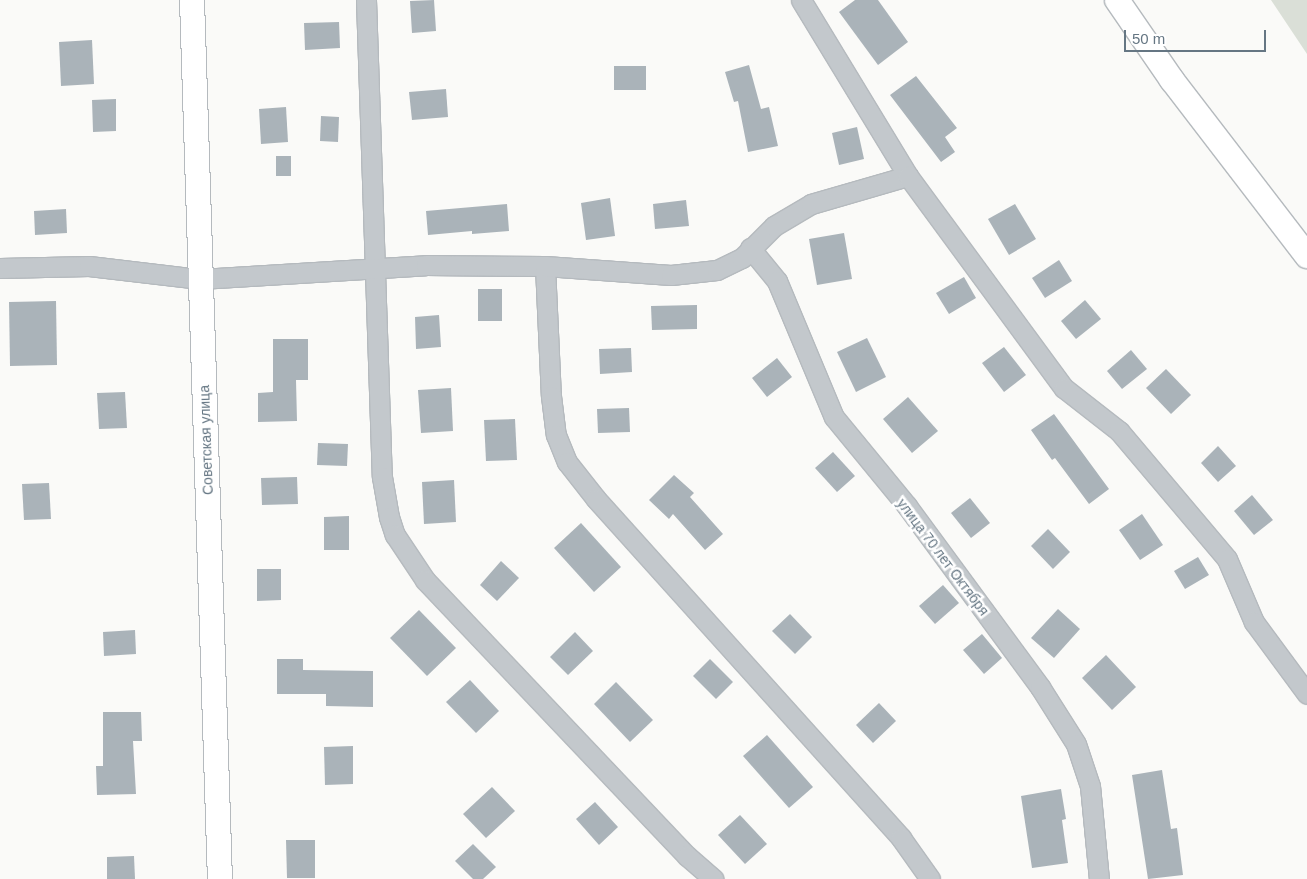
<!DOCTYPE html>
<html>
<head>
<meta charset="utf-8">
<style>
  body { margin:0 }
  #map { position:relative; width:1307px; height:879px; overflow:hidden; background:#fafaf8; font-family:Arial,sans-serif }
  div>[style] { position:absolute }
  .green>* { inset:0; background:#dadfd7 }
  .building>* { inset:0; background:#aab3b9 }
  .roads { filter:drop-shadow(1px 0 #b5babe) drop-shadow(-1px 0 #b5babe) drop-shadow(0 1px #b5babe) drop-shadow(0 -1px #b5babe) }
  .minor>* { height:19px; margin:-9.5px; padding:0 9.5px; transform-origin:9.5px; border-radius:9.5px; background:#c3c8cc }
  .major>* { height:24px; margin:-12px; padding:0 12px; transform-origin:12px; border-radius:12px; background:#fff }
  span { translate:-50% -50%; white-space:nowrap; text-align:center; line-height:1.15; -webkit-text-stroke:5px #fff; paint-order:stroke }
  .street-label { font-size:14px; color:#657683 }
  .scale { position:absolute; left:1124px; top:30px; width:142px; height:22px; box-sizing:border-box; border:2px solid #657683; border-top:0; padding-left:6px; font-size:15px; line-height:18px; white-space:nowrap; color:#657683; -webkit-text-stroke:4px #fff; paint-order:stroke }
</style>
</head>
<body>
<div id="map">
  <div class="green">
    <div style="clip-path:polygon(1271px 0,1307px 0,1307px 54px)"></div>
  </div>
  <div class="building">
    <div style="clip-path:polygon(434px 0,436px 31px,412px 33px,410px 1px)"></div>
    <div style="clip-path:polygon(855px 0,878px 0,908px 42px,878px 65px,839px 12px)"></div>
    <div style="clip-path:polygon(339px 22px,340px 48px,305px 50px,304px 23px)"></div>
    <div style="clip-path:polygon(92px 40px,94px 84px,61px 86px,59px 42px)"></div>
    <div style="clip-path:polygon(749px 65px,761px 109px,769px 107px,778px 146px,748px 152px,738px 101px,734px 102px,725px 72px)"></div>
    <div style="clip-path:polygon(614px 66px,646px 66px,646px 90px,614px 90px)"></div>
    <div style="clip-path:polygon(916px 76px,957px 128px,945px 137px,955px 152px,941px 162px,890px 95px)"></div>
    <div style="clip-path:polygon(446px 89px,448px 117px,412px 120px,409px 92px)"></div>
    <div style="clip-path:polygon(116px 99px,116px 131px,93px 132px,92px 100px)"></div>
    <div style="clip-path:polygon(286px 107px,288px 142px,261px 144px,259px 109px)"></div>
    <div style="clip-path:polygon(321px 116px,339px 117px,338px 142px,320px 141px)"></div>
    <div style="clip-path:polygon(857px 127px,864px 159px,839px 165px,832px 133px)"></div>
    <div style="clip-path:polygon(276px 156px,291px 156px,291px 176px,276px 176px)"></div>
    <div style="clip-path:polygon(610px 198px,615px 236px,586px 240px,581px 203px)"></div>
    <div style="clip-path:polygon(686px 200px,689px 226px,655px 229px,653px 204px)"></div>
    <div style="clip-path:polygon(507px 204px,509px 231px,472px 234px,472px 231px,428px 235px,426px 211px)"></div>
    <div style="clip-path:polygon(1015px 204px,1036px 239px,1009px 255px,988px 219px)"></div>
    <div style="clip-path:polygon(66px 209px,67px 233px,35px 235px,34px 211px)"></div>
    <div style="clip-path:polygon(844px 233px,852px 279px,817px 285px,809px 239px)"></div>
    <div style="clip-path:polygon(1059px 260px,1072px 281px,1045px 298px,1032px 278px)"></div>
    <div style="clip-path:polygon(964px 277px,976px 298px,949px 314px,936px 293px)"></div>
    <div style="clip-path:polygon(478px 289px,502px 289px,502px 321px,478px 321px)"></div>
    <div style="clip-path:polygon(1085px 300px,1101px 319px,1076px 339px,1061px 321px)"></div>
    <div style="clip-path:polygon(56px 301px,57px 365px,10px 366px,9px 302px)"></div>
    <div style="clip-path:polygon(697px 305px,697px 329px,652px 330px,651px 306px)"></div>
    <div style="clip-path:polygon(439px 315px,441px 347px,416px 349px,415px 317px)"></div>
    <div style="clip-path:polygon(867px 338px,886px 377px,856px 392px,837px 352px)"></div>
    <div style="clip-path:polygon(273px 339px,308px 339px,308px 380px,296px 380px,297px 421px,258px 422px,258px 393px,273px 392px)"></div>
    <div style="clip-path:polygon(1004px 347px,1026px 375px,1004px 392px,982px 363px)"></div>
    <div style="clip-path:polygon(631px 348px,632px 372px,600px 374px,599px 349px)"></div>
    <div style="clip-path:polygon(1131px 350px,1147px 369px,1122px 389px,1107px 371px)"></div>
    <div style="clip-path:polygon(777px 358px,792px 377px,767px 397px,752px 378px)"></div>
    <div style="clip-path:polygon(1166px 369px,1191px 395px,1171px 414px,1146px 388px)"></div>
    <div style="clip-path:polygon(451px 388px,453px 431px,421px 433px,418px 390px)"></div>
    <div style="clip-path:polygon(125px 392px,127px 428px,99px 429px,97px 393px)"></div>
    <div style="clip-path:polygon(908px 397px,938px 431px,912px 453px,883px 419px)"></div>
    <div style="clip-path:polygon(629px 408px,630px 432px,598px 433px,597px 409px)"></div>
    <div style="clip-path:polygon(1054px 414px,1109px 489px,1089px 504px,1055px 458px,1052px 460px,1031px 430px)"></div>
    <div style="clip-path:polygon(515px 419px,517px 460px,486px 461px,484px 420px)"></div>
    <div style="clip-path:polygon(318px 443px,348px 444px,347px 466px,317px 465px)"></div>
    <div style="clip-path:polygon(1218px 446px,1236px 466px,1218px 482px,1201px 463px)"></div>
    <div style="clip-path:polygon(833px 452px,855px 476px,837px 492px,815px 468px)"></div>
    <div style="clip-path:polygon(674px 475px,694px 493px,690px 497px,723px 534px,705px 550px,673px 514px,669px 519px,649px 500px)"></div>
    <div style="clip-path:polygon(297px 477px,298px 504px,262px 505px,261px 478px)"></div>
    <div style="clip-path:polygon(454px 480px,456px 522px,424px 524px,422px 482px)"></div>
    <div style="clip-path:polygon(49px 483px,51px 519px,24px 520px,22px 484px)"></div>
    <div style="clip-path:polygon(1252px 495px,1273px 520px,1254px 535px,1234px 511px)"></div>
    <div style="clip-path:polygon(970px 498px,990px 523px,971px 538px,951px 513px)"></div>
    <div style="clip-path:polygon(1142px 514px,1163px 545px,1140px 560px,1119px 530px)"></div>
    <div style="clip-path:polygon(349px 516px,349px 550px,324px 550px,324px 517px)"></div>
    <div style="clip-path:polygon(581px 523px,621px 567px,594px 592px,554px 548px)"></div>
    <div style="clip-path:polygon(1048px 529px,1070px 552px,1053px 569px,1031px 546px)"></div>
    <div style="clip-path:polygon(1198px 557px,1209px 575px,1185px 589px,1174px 571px)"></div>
    <div style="clip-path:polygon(501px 561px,519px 578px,497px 601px,480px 585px)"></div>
    <div style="clip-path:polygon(257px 569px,281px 569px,281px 600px,257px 601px)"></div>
    <div style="clip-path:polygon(943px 585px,959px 603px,935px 624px,919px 606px)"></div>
    <div style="clip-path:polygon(1058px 609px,1080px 629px,1054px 658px,1031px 638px)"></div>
    <div style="clip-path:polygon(419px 610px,456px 648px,427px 676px,390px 638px)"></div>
    <div style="clip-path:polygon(790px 614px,812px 637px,795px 654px,772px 631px)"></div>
    <div style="clip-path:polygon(135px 630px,136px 654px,104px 656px,103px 632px)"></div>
    <div style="clip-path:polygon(575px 632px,593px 651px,568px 675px,550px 657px)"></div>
    <div style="clip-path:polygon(982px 634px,1002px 658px,984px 674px,963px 650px)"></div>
    <div style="clip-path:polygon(1106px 655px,1136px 687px,1112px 710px,1082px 678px)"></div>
    <div style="clip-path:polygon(277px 659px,303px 659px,303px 670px,373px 671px,373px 707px,326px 706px,326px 694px,277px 694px)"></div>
    <div style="clip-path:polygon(710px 659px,733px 682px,716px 699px,693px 676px)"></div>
    <div style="clip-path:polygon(470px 680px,499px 711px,476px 733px,446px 702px)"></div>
    <div style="clip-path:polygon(616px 682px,653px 720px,630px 742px,594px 704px)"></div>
    <div style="clip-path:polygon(879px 703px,896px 721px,873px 743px,856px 725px)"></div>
    <div style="clip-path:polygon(103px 712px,141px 712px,142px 741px,133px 741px,136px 794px,97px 795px,96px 766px,103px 766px)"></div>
    <div style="clip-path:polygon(767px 735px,813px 787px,789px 808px,743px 756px)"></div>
    <div style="clip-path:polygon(353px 746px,353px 784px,325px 785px,324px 747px)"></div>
    <div style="clip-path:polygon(1162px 770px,1171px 829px,1177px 828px,1183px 875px,1148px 879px,1132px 775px)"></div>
    <div style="clip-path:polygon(492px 787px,515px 811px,486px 838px,463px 814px)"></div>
    <div style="clip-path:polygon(1061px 789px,1066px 819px,1062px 820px,1068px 863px,1032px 868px,1021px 796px)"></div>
    <div style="clip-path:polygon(595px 802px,618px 827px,599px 845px,576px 819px)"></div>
    <div style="clip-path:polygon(740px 815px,767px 844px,745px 864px,718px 835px)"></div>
    <div style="clip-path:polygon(286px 840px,315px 840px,315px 878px,287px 878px)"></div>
    <div style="clip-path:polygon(473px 844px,496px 867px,483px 879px,473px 879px,455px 861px)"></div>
    <div style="clip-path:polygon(134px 856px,135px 879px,107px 879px,107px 857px)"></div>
  </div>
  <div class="roads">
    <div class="minor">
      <div style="left:366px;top:0;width:477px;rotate:88.1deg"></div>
      <div style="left:382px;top:477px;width:41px;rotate:80.1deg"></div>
      <div style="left:389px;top:517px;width:19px;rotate:72deg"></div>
      <div style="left:395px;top:535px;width:54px;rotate:56.3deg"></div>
      <div style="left:425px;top:580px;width:381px;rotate:46.5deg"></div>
      <div style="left:687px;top:856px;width:35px;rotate:41deg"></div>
      <div style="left:801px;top:0;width:206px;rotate:58.7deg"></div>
      <div style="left:750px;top:248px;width:43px;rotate:50.7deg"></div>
      <div style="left:777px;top:281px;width:147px;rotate:67.3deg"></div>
      <div style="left:834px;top:417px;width:115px;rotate:50.6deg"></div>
      <div style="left:907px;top:506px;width:225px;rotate:53.7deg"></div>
      <div style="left:1040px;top:687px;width:67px;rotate:57.7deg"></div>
      <div style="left:1076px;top:744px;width:44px;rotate:71.6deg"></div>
      <div style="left:1090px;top:786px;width:93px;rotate:84.5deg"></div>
      <div style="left:545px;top:266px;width:130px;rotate:87.4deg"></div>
      <div style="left:551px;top:396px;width:39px;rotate:83deg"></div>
      <div style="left:556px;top:435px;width:29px;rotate:68deg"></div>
      <div style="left:567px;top:462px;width:47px;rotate:51.9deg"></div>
      <div style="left:596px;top:499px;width:456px;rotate:48deg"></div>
      <div style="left:901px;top:838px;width:50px;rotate:54.7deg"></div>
      <div style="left:0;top:268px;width:89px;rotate:-1.3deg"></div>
      <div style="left:89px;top:266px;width:112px;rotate:6.7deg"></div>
      <div style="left:200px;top:279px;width:226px;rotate:-3.5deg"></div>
      <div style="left:426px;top:265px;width:119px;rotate:0.5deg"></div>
      <div style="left:545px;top:266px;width:126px;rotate:4.1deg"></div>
      <div style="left:671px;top:275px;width:46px;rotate:-6.2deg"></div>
      <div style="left:717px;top:270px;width:28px;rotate:-26deg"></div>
      <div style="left:742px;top:258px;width:45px;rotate:-45deg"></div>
      <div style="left:774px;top:226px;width:43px;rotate:-30.7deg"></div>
      <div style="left:811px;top:204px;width:101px;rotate:-16.1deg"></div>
      <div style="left:908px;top:176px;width:263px;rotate:53.7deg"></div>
      <div style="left:1064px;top:388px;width:70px;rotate:38deg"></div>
      <div style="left:1119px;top:431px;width:167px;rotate:49.8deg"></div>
      <div style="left:1227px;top:559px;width:69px;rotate:66.8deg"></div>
      <div style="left:1254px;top:622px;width:89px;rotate:53.6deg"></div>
    </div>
    <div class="major">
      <div style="left:192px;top:0;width:879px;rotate:88.18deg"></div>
      <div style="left:1117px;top:0;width:97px;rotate:55.5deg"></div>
      <div style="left:1172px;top:80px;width:222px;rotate:52.5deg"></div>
    </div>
  </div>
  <div class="street-label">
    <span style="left:206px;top:440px;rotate:-92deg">Советская улица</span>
    <span style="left:943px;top:557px;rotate:53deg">улица 70 лет Октября</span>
  </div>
  <div class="scale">50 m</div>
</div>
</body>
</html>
